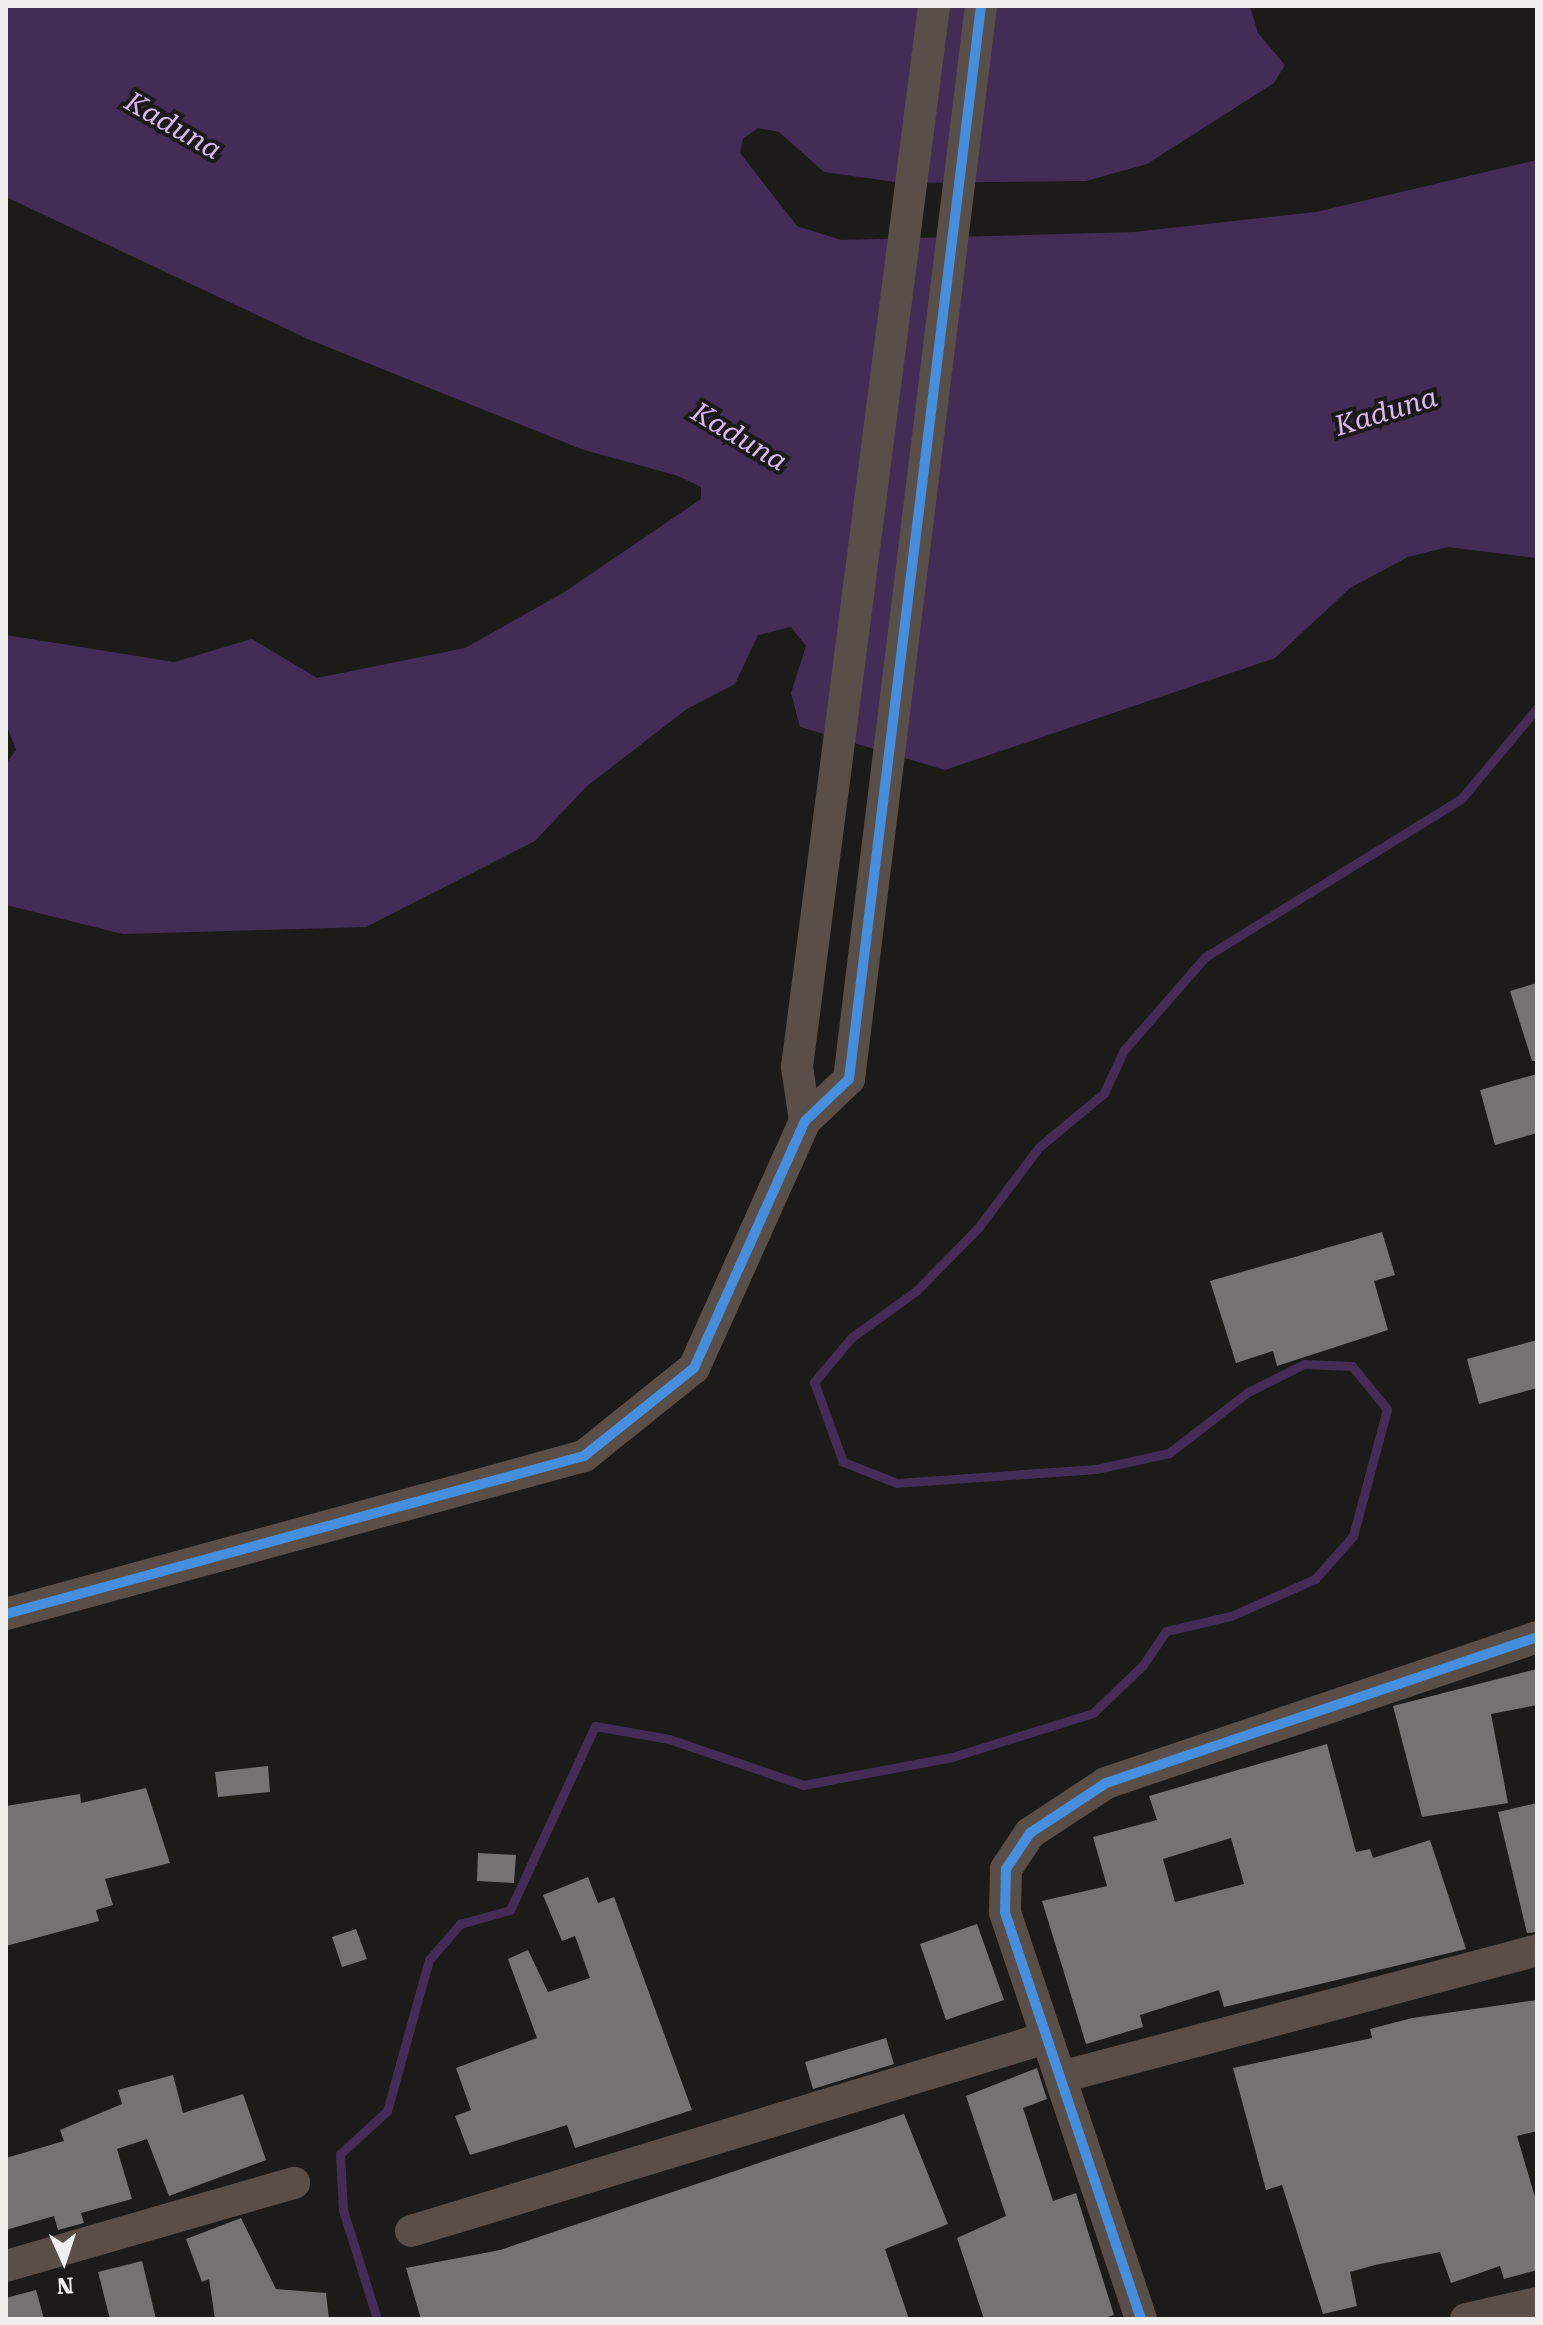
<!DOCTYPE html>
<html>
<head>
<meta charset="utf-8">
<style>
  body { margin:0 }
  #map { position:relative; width:1543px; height:2325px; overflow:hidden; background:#1d1a1a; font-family:"Roboto Serif",serif }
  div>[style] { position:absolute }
  .water>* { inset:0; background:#432d56 }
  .stream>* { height:9px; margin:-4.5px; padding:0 4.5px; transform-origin:4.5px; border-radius:4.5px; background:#432d56 }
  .building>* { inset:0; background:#747273 }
  .minor>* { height:32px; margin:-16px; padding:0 16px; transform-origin:16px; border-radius:16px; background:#594f48 }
  .cycleway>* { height:10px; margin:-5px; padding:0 5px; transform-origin:5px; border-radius:5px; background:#468fdf }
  span { translate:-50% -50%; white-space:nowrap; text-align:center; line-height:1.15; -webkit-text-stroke:8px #1e1919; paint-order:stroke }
  .water-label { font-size:28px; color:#d9baf6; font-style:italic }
  .frame { position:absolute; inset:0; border:8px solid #f1eeee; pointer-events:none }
  .north { position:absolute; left:24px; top:2221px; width:80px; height:80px; -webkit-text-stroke:6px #1e1919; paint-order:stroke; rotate:177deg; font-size:22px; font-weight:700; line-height:32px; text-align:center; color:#f1eeee }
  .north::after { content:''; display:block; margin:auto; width:28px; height:36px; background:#f1eeee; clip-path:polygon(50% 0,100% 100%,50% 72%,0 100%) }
</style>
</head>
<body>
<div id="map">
  <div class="water">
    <div style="clip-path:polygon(6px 6px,1250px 6px,1258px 33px,1285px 65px,1274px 83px,1147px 164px,1086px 181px,903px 183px,824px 172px,779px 132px,758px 128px,743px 139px,740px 153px,797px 226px,841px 240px,1134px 232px,1316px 212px,1537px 160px,1537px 558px,1448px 547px,1408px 557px,1350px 588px,1275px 658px,945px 770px,800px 727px,791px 693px,806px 646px,791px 627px,758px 635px,735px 684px,687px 709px,587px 786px,535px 841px,366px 927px,123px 934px,6px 905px,6px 764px,16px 750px,6px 724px,6px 635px,174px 662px,252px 639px,317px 678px,465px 648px,563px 593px,701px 499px,701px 487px,678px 476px,581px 449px,308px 339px,6px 197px)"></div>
  </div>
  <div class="stream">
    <div style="left:377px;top:2319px;width:114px;rotate:-107.3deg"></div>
    <div style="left:343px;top:2210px;width:56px;rotate:-93.1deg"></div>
    <div style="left:340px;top:2154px;width:64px;rotate:-42.5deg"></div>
    <div style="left:387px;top:2111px;width:157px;rotate:-74.5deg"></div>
    <div style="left:429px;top:1960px;width:48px;rotate:-49.3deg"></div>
    <div style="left:460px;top:1924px;width:52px;rotate:-15.6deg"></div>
    <div style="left:510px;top:1910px;width:203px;rotate:-65.2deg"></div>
    <div style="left:595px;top:1726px;width:75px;rotate:10deg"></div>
    <div style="left:669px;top:1739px;width:142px;rotate:18.9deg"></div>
    <div style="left:803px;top:1785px;width:152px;rotate:-10.6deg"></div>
    <div style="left:952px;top:1757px;width:148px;rotate:-17.3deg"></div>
    <div style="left:1093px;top:1713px;width:69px;rotate:-43.8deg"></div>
    <div style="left:1143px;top:1665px;width:41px;rotate:-55.9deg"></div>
    <div style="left:1166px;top:1631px;width:67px;rotate:-13deg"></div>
    <div style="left:1231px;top:1616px;width:92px;rotate:-23.8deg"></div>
    <div style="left:1315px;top:1579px;width:57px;rotate:-48.5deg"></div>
    <div style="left:1353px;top:1536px;width:131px;rotate:-75deg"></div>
    <div style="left:1387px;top:1409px;width:55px;rotate:-129.1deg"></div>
    <div style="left:1352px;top:1366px;width:48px;rotate:-177.6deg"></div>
    <div style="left:1304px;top:1364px;width:63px;rotate:153.4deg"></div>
    <div style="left:1248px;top:1392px;width:100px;rotate:142.3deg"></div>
    <div style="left:1169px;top:1453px;width:75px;rotate:167.6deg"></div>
    <div style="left:1096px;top:1469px;width:199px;rotate:176deg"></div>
    <div style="left:897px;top:1483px;width:58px;rotate:-158.7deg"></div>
    <div style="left:843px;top:1462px;width:85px;rotate:-109.9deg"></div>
    <div style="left:814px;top:1382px;width:59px;rotate:-49.8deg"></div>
    <div style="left:852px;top:1337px;width:79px;rotate:-35.7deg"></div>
    <div style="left:916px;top:1291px;width:88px;rotate:-45.5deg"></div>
    <div style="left:978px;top:1228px;width:101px;rotate:-53deg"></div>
    <div style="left:1039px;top:1147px;width:85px;rotate:-39.7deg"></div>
    <div style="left:1104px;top:1093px;width:47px;rotate:-65.1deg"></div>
    <div style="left:1124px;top:1050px;width:123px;rotate:-48.9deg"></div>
    <div style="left:1205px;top:957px;width:301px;rotate:-31.7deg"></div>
    <div style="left:1461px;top:799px;width:119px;rotate:-50.1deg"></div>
  </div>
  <div class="building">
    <div style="clip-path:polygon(1537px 983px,1537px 1061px,1532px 1061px,1510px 991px)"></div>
    <div style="clip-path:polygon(1537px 1074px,1537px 1133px,1495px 1145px,1480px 1090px)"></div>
    <div style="clip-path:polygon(1382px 1232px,1395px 1275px,1374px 1281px,1388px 1330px,1277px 1366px,1273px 1351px,1236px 1363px,1210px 1281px)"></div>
    <div style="clip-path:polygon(1537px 1340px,1537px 1388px,1479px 1404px,1467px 1359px)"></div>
    <div style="clip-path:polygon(1537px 1669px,1537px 1705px,1491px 1714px,1508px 1803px,1422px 1817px,1393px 1706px)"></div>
    <div style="clip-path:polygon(evenodd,1327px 1744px,1356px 1852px,1370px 1849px,1373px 1858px,1430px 1840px,1466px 1949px,1224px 2007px,1219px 1990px,1140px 2015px,1143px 2027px,1086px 2044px,1042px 1901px,1107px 1886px,1093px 1837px,1157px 1820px,1149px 1796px,1327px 1744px,1231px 1838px,1244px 1884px,1175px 1902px,1163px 1859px,1231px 1838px)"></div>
    <div style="clip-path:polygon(268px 1766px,270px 1792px,218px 1797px,215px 1772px)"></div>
    <div style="clip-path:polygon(146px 1788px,170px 1863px,105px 1879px,113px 1905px,96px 1910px,99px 1921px,6px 1946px,6px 1806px,80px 1794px,81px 1803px)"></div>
    <div style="clip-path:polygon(1537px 1803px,1537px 1932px,1527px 1933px,1498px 1812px)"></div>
    <div style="clip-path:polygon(478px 1853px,516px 1855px,514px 1883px,477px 1881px)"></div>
    <div style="clip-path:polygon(588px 1877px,598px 1903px,614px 1897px,692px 2110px,575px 2148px,567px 2125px,470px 2155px,455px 2116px,471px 2110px,456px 2068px,537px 2038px,508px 1959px,528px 1950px,548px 1992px,590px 1978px,575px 1936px,562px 1941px,543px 1895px)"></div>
    <div style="clip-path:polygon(977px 1924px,1004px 2000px,946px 2020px,920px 1944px)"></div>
    <div style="clip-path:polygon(356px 1929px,367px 1959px,342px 1967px,332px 1937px)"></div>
    <div style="clip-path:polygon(1537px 2000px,1537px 2131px,1517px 2136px,1537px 2204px,1537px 2270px,1504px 2279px,1500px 2266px,1451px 2283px,1440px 2252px,1375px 2265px,1350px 2272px,1357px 2306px,1323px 2314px,1282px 2185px,1266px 2190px,1233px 2068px,1372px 2038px,1370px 2029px,1412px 2018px)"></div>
    <div style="clip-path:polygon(886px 2038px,894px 2064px,813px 2089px,805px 2062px)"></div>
    <div style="clip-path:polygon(1037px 2068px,1047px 2099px,1023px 2108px,1053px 2201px,1076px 2193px,1114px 2315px,1101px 2319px,984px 2319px,957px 2238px,1006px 2216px,966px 2096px)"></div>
    <div style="clip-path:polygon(173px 2075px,183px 2113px,243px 2094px,266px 2160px,169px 2196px,147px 2139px,117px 2149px,132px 2199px,81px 2213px,84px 2223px,58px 2230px,54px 2216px,6px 2230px,6px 2158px,64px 2141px,60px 2130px,122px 2104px,118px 2090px)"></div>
    <div style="clip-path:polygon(904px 2114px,948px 2224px,885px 2249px,909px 2319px,421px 2319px,406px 2268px,500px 2250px)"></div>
    <div style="clip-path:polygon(241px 2218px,276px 2289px,326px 2293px,329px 2319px,215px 2319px,209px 2279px,202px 2282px,186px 2239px)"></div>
    <div style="clip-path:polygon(142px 2261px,156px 2319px,110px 2319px,98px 2272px)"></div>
    <div style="clip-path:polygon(36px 2290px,44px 2319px,6px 2319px,6px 2298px)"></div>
  </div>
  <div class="minor">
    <div style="left:805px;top:1121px;width:55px;rotate:-98.4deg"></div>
    <div style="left:797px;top:1067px;width:1070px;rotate:-82.64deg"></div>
    <div style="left:6px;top:1614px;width:599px;rotate:-15.29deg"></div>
    <div style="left:584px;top:1456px;width:141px;rotate:-38.7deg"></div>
    <div style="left:694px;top:1368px;width:271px;rotate:-65.8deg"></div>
    <div style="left:805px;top:1121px;width:61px;rotate:-43.7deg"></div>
    <div style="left:849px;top:1079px;width:1081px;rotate:-82.99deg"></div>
    <div style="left:1061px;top:2077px;width:493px;rotate:-14.9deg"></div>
    <div style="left:411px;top:2231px;width:664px;rotate:-16.91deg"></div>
    <div style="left:6px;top:2266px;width:300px;rotate:-16.1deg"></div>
    <div style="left:1141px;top:2319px;width:429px;rotate:-108.5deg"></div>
    <div style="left:1005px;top:1912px;width:43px;rotate:-88.7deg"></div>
    <div style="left:1006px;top:1869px;width:43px;rotate:-56.3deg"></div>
    <div style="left:1030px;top:1833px;width:91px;rotate:-33.3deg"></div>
    <div style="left:1106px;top:1783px;width:455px;rotate:-18.7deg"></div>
    <div style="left:1466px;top:2319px;width:73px;rotate:-12.7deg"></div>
  </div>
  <div class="cycleway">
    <div style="left:6px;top:1614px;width:599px;rotate:-15.29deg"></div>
    <div style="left:584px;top:1456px;width:141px;rotate:-38.7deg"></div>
    <div style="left:694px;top:1368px;width:271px;rotate:-65.8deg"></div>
    <div style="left:805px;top:1121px;width:61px;rotate:-43.7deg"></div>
    <div style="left:849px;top:1079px;width:1081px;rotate:-82.99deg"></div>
    <div style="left:1141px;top:2319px;width:429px;rotate:-108.5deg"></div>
    <div style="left:1005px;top:1912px;width:43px;rotate:-88.7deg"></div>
    <div style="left:1006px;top:1869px;width:43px;rotate:-56.3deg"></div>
    <div style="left:1030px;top:1833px;width:91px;rotate:-33.3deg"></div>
    <div style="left:1106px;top:1783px;width:455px;rotate:-18.7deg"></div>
  </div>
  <div class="water-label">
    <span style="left:173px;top:126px;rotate:30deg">Kaduna</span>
    <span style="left:1386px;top:412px;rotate:-17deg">Kaduna</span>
    <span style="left:739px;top:437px;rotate:31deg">Kaduna</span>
  </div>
  <div class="frame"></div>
  <div class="north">N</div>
</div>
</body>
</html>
